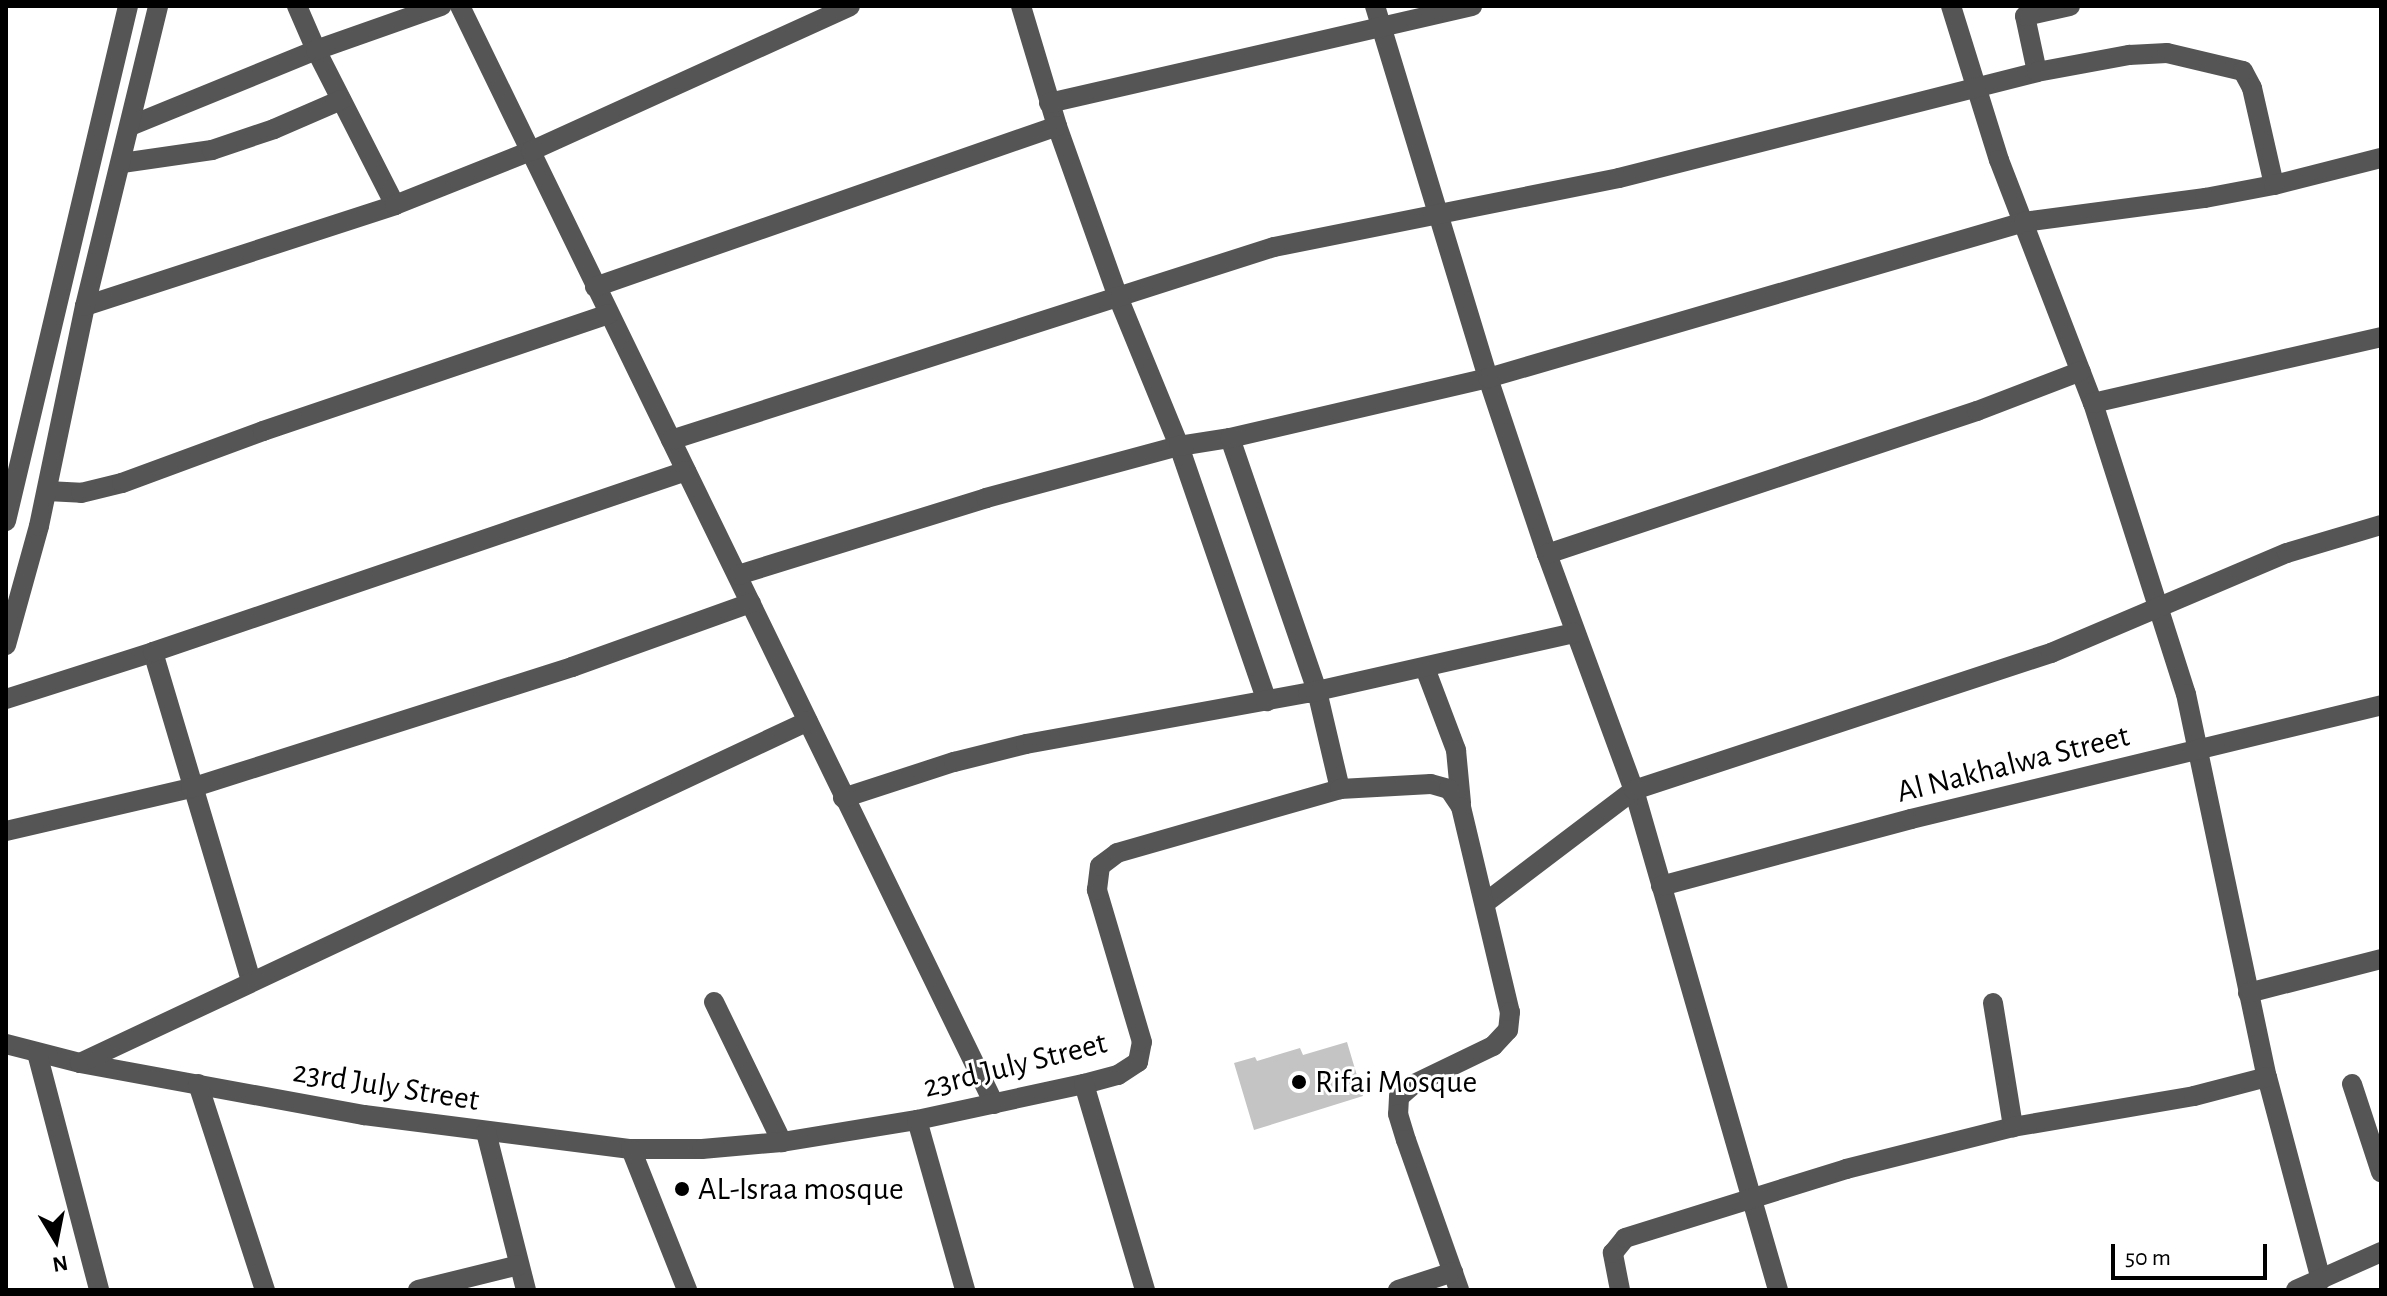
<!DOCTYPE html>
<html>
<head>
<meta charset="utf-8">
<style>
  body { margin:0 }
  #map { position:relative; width:2387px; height:1296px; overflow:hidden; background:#fff; font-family:"Alegreya Sans",sans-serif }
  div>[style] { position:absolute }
  .building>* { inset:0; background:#c4c4c4 }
  .minor>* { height:20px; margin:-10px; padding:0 10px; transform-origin:10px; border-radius:10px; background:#555 }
  .dots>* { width:22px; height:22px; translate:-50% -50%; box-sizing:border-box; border:4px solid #fff; border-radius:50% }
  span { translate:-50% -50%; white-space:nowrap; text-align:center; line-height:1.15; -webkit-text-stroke:6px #fff; paint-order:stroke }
  .street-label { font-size:32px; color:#000 }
  .poi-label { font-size:32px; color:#000 }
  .left { translate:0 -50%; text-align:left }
  .frame { position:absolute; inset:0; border:8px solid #000; pointer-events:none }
  .north { position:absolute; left:16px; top:1200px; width:80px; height:80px; -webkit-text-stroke:6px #fff; paint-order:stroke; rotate:170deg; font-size:22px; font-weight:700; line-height:32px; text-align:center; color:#000 }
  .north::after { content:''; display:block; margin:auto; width:28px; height:36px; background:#000; clip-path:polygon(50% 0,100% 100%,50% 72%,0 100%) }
  .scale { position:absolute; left:2111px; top:1244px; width:156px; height:36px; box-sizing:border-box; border:4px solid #000; border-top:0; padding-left:10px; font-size:24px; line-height:28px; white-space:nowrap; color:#000; -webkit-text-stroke:6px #fff; paint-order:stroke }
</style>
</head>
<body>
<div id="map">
  <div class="building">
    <div style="clip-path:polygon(1347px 1042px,1363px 1096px,1254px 1130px,1234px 1063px,1255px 1057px,1257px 1061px,1300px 1048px,1303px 1055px)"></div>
  </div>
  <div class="minor">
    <div style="left:297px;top:6px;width:48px;rotate:66.6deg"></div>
    <div style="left:316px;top:50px;width:174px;rotate:63deg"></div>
    <div style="left:460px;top:6px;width:1221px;rotate:64.06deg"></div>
    <div style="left:1021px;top:6px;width:125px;rotate:73.3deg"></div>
    <div style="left:1057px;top:126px;width:182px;rotate:70.4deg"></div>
    <div style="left:1118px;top:297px;width:161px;rotate:67.7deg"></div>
    <div style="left:1179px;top:446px;width:270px;rotate:71deg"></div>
    <div style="left:1375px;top:6px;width:389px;rotate:73.1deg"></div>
    <div style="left:1488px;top:378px;width:186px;rotate:71.5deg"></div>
    <div style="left:1547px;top:554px;width:252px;rotate:69.8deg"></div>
    <div style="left:1634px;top:790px;width:520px;rotate:73.93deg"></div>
    <div style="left:1951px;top:6px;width:161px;rotate:72.7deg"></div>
    <div style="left:1999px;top:160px;width:261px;rotate:68.9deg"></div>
    <div style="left:2093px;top:403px;width:305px;rotate:72.3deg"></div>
    <div style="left:2186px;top:694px;width:391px;rotate:78.1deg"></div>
    <div style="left:2267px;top:1077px;width:210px;rotate:75.1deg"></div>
    <div style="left:2037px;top:72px;width:57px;rotate:-102.1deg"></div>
    <div style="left:2025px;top:16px;width:46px;rotate:-12.5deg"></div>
    <div style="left:1049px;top:103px;width:434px;rotate:-12.9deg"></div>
    <div style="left:130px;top:126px;width:201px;rotate:-22.2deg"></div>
    <div style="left:316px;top:50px;width:133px;rotate:-19.4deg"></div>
    <div style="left:122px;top:163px;width:91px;rotate:-8.2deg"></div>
    <div style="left:212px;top:150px;width:65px;rotate:-18.7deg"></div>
    <div style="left:274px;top:129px;width:73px;rotate:-23.4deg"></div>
    <div style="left:595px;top:287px;width:489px;rotate:-19.2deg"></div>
    <div style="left:85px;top:306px;width:326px;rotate:-18deg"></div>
    <div style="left:395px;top:205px;width:146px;rotate:-21.7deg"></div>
    <div style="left:531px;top:151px;width:350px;rotate:-24.4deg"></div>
    <div style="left:2093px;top:403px;width:295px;rotate:-12.9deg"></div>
    <div style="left:1230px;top:438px;width:268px;rotate:71deg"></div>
    <div style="left:1317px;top:691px;width:101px;rotate:76.8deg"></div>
    <div style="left:671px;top:440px;width:633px;rotate:-17.75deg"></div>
    <div style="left:1274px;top:247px;width:352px;rotate:-11.3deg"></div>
    <div style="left:1619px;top:178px;width:431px;rotate:-14.2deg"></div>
    <div style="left:2037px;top:72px;width:94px;rotate:-10.5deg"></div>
    <div style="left:2129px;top:55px;width:38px;rotate:-3deg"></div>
    <div style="left:2167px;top:53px;width:78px;rotate:13.3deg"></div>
    <div style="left:2243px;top:71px;width:19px;rotate:62deg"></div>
    <div style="left:2252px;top:88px;width:99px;rotate:77.2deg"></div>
    <div style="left:47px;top:491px;width:34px;rotate:3deg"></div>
    <div style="left:81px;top:493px;width:42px;rotate:-13.7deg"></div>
    <div style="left:122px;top:483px;width:150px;rotate:-20.2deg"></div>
    <div style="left:263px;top:431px;width:365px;rotate:-18.7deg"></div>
    <div style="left:6px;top:521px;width:529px;rotate:-76.67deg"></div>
    <div style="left:1547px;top:554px;width:453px;rotate:-18.4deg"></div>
    <div style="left:1977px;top:411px;width:111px;rotate:-21deg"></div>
    <div style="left:738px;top:575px;width:260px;rotate:-17.2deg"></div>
    <div style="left:986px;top:498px;width:200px;rotate:-15.1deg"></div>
    <div style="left:1179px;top:446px;width:52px;rotate:-8.9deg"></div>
    <div style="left:1230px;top:438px;width:265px;rotate:-13.1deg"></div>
    <div style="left:1488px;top:378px;width:558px;rotate:-16.23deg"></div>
    <div style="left:2024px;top:222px;width:183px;rotate:-7.6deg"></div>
    <div style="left:2205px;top:198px;width:70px;rotate:-10.7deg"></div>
    <div style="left:2274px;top:185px;width:110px;rotate:-14.2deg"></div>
    <div style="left:6px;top:645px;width:123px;rotate:-74.5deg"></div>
    <div style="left:39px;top:526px;width:225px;rotate:-78.2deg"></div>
    <div style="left:85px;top:306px;width:309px;rotate:-76.3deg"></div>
    <div style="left:153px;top:652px;width:342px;rotate:73.4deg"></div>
    <div style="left:1425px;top:668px;width:88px;rotate:69.3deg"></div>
    <div style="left:1456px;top:750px;width:53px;rotate:84.6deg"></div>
    <div style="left:6px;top:699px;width:154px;rotate:-17.7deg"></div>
    <div style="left:153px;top:652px;width:563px;rotate:-18.76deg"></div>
    <div style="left:843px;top:798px;width:117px;rotate:-18deg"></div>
    <div style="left:954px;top:762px;width:74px;rotate:-14deg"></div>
    <div style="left:1026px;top:744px;width:287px;rotate:-10.3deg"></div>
    <div style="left:1308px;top:693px;width:274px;rotate:-12.7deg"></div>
    <div style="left:6px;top:831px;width:190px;rotate:-13.1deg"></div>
    <div style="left:191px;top:788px;width:400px;rotate:-17.6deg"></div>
    <div style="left:572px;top:667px;width:190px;rotate:-19.7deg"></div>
    <div style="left:1661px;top:886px;width:259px;rotate:-15deg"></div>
    <div style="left:1911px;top:819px;width:484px;rotate:-13.6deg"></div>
    <div style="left:1485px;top:903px;width:187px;rotate:-37.2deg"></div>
    <div style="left:1634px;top:790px;width:439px;rotate:-18.2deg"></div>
    <div style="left:2051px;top:653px;width:256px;rotate:-23deg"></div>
    <div style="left:2287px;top:553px;width:98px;rotate:-16.6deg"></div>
    <div style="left:2248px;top:993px;width:137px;rotate:-14.3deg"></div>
    <div style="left:714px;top:1002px;width:156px;rotate:64.1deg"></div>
    <div style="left:1993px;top:1003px;width:126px;rotate:80.8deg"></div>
    <div style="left:6px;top:1044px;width:76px;rotate:14.4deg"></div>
    <div style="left:80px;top:1063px;width:289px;rotate:10.4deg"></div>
    <div style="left:364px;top:1115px;width:269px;rotate:7.3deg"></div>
    <div style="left:631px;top:1149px;width:71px"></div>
    <div style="left:702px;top:1149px;width:80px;rotate:-5deg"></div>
    <div style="left:782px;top:1142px;width:137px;rotate:-9.3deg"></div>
    <div style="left:917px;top:1120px;width:171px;rotate:-12.2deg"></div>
    <div style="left:1084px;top:1084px;width:35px;rotate:-15deg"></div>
    <div style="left:1118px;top:1075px;width:24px;rotate:-33deg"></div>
    <div style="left:1138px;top:1062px;width:20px;rotate:-79deg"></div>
    <div style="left:1142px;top:1042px;width:159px;rotate:-106.5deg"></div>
    <div style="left:1097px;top:890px;width:24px;rotate:-83deg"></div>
    <div style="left:1100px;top:866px;width:21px;rotate:-37deg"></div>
    <div style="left:1117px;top:853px;width:232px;rotate:-16deg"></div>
    <div style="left:1340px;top:789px;width:91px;rotate:-3.1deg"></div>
    <div style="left:1431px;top:784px;width:19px;rotate:16deg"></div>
    <div style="left:1449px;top:789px;width:22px;rotate:56deg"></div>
    <div style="left:1461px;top:807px;width:211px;rotate:76.6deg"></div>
    <div style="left:1510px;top:1012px;width:18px;rotate:96deg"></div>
    <div style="left:1508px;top:1030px;width:22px;rotate:133deg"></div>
    <div style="left:1493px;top:1046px;width:88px;rotate:154.3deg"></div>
    <div style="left:1414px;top:1084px;width:20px;rotate:139deg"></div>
    <div style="left:1399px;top:1097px;width:17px;rotate:93deg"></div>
    <div style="left:1398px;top:1114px;width:27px;rotate:73deg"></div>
    <div style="left:1406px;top:1140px;width:159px;rotate:70.5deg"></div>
    <div style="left:37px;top:1053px;width:245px;rotate:75.3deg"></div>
    <div style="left:80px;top:1063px;width:804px;rotate:-25.16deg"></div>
    <div style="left:198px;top:1084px;width:217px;rotate:72deg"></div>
    <div style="left:1084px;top:1084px;width:215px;rotate:73.5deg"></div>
    <div style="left:2352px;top:1084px;width:93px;rotate:71.8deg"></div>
    <div style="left:917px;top:1120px;width:177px;rotate:74.2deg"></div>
    <div style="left:486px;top:1132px;width:163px;rotate:75.8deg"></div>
    <div style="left:631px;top:1149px;width:152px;rotate:68.3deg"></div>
    <div style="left:418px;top:1290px;width:104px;rotate:-13.9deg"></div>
    <div style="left:1398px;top:1290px;width:58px;rotate:-18.1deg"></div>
    <div style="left:1620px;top:1290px;width:38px;rotate:-101deg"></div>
    <div style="left:1613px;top:1253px;width:19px;rotate:-51deg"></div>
    <div style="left:1625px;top:1238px;width:232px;rotate:-17.3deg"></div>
    <div style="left:1846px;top:1169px;width:172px;rotate:-14.1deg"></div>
    <div style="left:2013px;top:1127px;width:184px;rotate:-9.7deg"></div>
    <div style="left:2194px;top:1096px;width:75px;rotate:-14.6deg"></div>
    <div style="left:2296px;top:1290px;width:93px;rotate:-24.1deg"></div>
  </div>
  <div class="dots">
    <div style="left:1299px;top:1082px;background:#000"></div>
    <div style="left:682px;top:1189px;background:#000"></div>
  </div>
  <div class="street-label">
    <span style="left:2013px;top:764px;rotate:-14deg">Al Nakhalwa Street</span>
    <span style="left:1015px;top:1065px;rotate:-14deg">23rd July Street</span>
    <span style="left:386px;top:1086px;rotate:9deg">23rd July Street</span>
  </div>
  <div class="poi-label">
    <span class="left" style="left:1315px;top:1082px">Rifai Mosque</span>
    <span class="left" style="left:698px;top:1189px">AL-Israa mosque</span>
  </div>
  <div class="frame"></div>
  <div class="north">N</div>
  <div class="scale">50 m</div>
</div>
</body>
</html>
